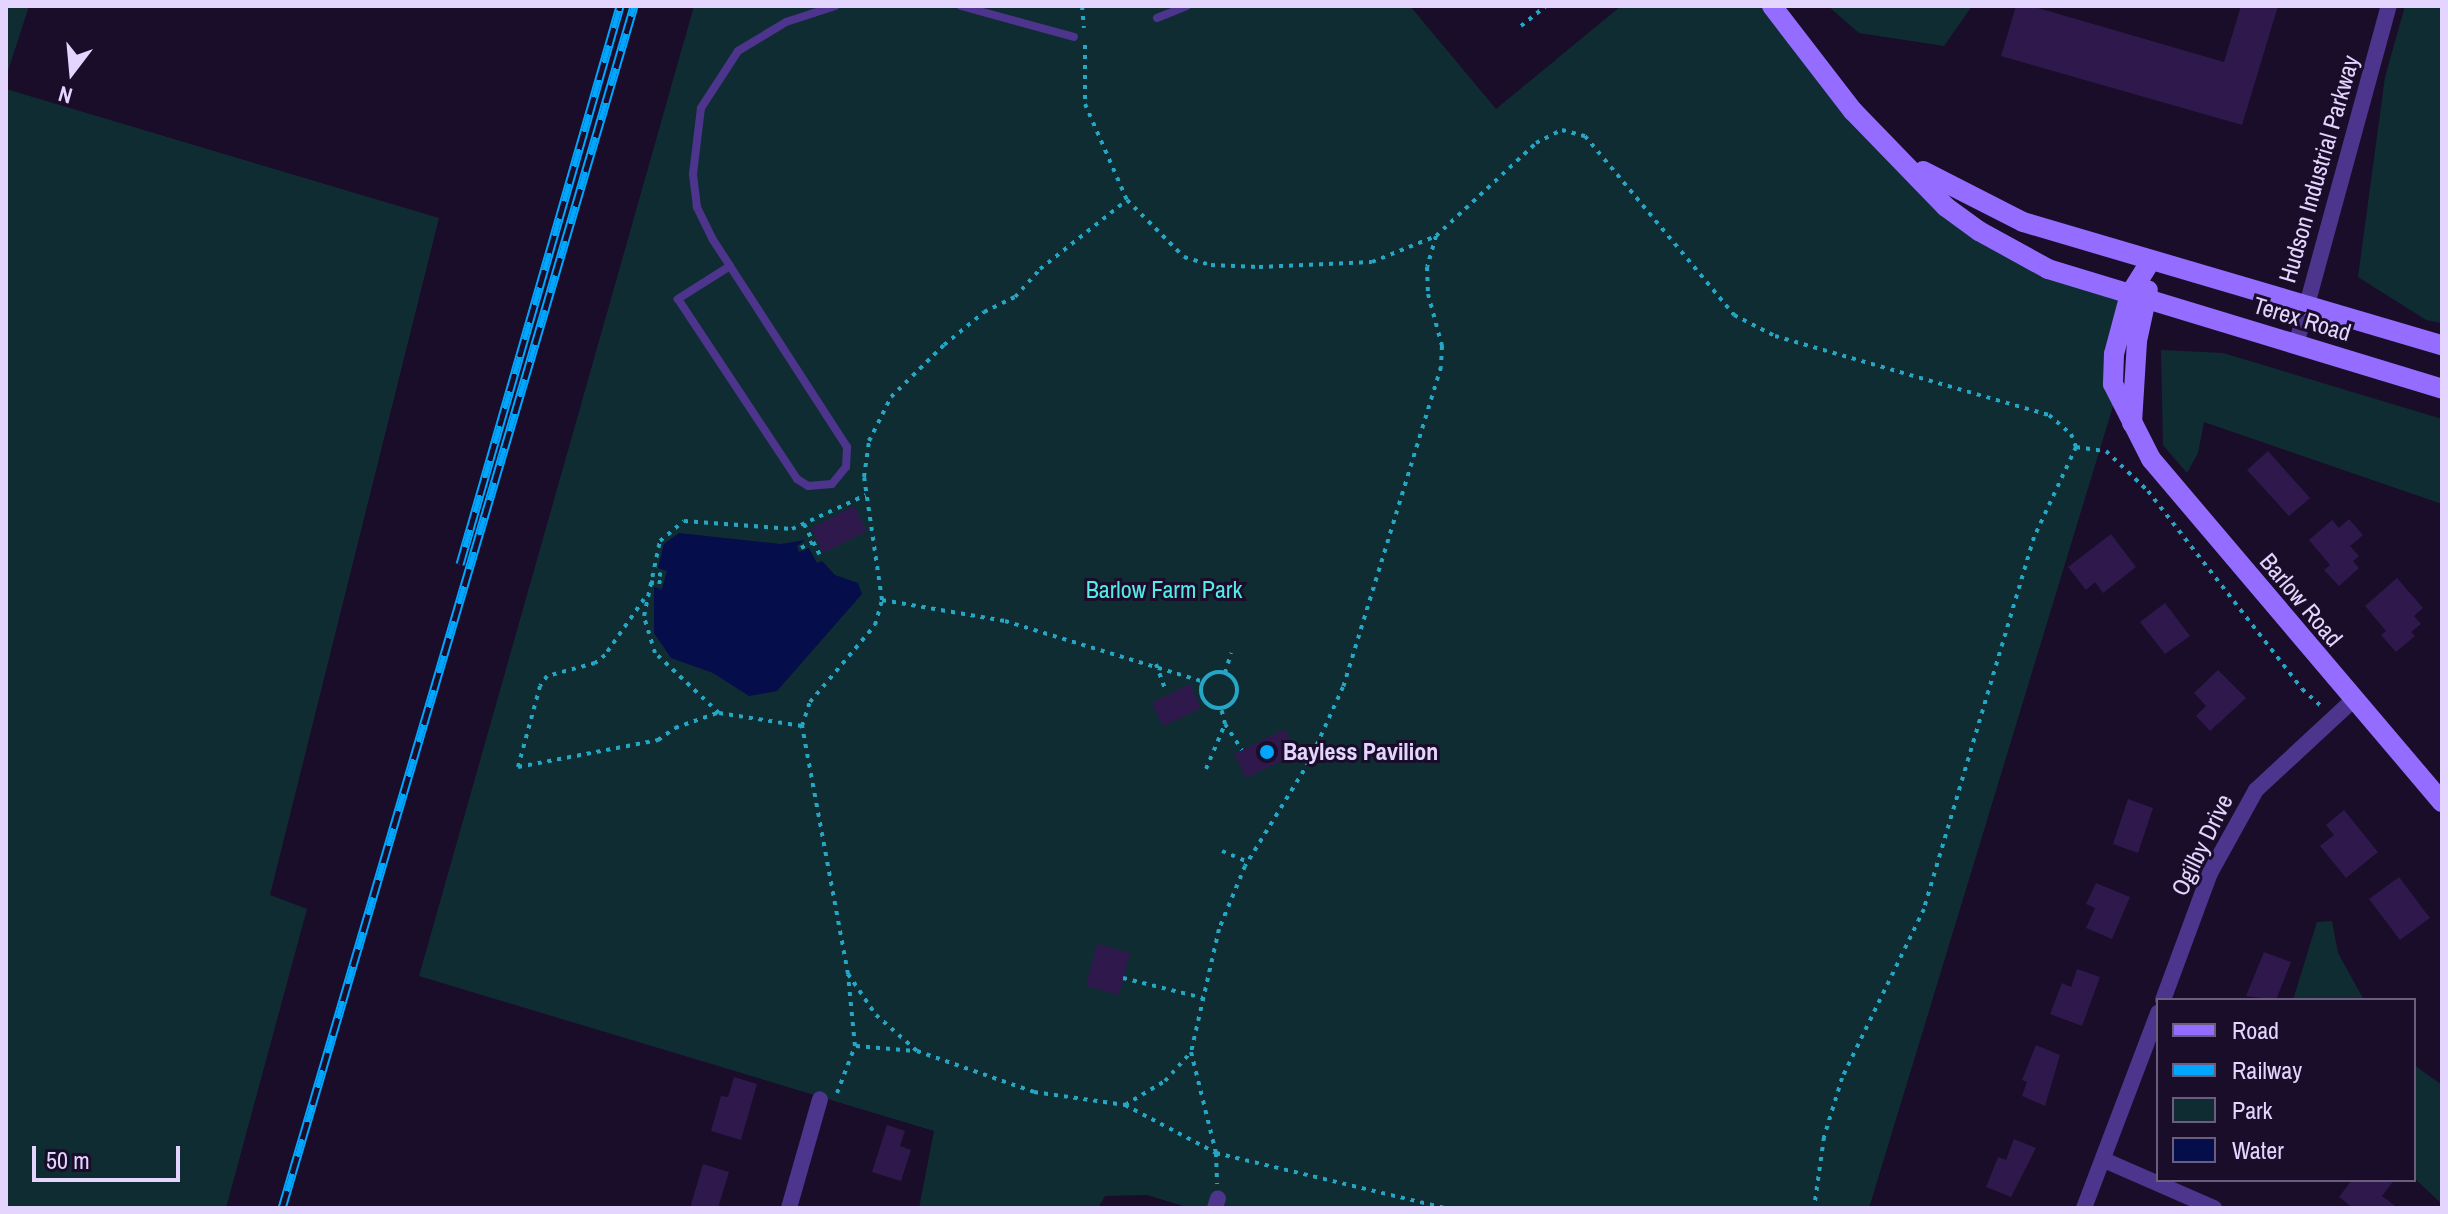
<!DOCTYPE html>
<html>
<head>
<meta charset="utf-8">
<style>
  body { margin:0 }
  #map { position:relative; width:2448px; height:1214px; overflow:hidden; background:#190d29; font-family:"Archivo Narrow",sans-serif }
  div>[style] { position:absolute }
  .green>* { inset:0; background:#102c33 }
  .water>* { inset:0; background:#050d4a }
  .building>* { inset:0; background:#2f184b }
  .path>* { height:4px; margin-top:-2px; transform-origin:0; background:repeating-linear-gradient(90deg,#24a6c4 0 4px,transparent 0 10px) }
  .path>.ring { margin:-2px; padding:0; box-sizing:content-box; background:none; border:4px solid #24a6c4; border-radius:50% }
  .lane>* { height:8px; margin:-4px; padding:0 4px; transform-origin:4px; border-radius:4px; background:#4d348c }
  .street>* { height:16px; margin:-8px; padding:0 8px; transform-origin:8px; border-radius:8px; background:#4d348c }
  .secondary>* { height:20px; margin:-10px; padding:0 10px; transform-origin:10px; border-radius:10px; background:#946cff }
  .rail>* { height:9px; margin-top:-4.5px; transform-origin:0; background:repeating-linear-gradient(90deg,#190d29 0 18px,#01a7ff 0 36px); box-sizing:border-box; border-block:2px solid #01a7ff }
  .dots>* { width:22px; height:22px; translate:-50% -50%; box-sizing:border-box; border:4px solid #190d29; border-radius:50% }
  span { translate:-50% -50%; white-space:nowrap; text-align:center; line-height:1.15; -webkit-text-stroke:6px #190d29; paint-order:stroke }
  .street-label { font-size:24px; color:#e4d5ff }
  .park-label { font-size:24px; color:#55ebea }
  .poi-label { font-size:24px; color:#e4d5ff; font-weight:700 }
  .left { translate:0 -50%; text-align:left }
  .frame { position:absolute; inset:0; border:8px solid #e4d5ff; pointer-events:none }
  .legend { position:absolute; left:2156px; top:998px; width:260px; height:184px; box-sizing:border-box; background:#190d29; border:2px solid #6a5d7f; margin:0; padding:10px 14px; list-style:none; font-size:24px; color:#e4d5ff }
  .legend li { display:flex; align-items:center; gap:16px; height:40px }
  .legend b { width:40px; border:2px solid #6a5d7f }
  .north { position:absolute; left:32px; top:32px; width:80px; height:80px; -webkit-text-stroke:6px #190d29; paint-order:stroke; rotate:196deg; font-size:22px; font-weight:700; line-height:32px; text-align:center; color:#e4d5ff }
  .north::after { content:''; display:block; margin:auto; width:28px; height:36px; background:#e4d5ff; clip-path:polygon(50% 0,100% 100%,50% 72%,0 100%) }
  .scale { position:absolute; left:32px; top:1146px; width:148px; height:36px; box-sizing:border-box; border:4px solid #e4d5ff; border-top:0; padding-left:10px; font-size:24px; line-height:28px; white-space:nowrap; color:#e4d5ff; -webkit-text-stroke:6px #190d29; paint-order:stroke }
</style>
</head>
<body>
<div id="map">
  <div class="green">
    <div style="clip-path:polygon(6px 6px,29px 6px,6px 77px)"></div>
    <div style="clip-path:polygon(694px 6px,1410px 6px,1496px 109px,1621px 6px,1761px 6px,1849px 119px,1945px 213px,2130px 294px,2117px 393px,1869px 1208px,1190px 1208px,1147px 1195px,1105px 1196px,1098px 1208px,919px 1208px,934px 1131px,419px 976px)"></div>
    <div style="clip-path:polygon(1828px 6px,1972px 6px,1944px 46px,1859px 33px)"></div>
    <div style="clip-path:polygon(2405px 6px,2442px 6px,2442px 323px,2426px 320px,2358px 277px,2385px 77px)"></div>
    <div style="clip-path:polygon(6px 89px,439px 218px,270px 895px,307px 909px,226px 1208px,6px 1208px)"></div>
    <div style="clip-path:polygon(2161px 350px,2223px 353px,2442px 419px,2442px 504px,2204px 422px,2198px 453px,2187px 473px,2163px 445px)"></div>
    <div style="clip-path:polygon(2332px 921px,2338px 953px,2364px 1000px,2293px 1000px,2317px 922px)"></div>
    <div style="clip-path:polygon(2414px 1065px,2442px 1085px,2442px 1204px,2414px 1178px)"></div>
  </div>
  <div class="water">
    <div style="clip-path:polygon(679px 533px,781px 544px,805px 540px,797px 546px,799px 552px,809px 548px,817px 563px,822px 561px,835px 575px,858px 583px,862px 594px,777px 691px,749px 696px,713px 673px,671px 658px,654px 633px,654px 587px,662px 589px,667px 571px,658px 568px,664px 544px)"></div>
  </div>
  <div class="building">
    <div style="clip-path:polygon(2016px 6px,2031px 6px,2224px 62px,2241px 6px,2278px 6px,2242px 125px,2001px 56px)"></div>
    <div style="clip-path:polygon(2268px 451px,2310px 498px,2289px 516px,2247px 470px)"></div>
    <div style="clip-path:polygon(854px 506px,867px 531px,823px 553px,811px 528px)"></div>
    <div style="clip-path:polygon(2349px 519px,2363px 535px,2350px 546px,2359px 556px,2353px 561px,2359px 568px,2339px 586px,2324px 570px,2330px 565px,2309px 540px,2332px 520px,2339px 528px)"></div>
    <div style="clip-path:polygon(2111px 534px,2136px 567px,2103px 593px,2095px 582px,2086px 590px,2068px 567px)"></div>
    <div style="clip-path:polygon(2397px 578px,2423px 608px,2414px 616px,2421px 624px,2411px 632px,2415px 636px,2396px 652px,2381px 635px,2386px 631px,2365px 606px)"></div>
    <div style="clip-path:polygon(2165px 603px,2190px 636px,2165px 654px,2140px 622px)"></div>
    <div style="clip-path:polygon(2218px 670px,2246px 698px,2210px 731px,2196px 716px,2206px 706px,2194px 693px)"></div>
    <div style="clip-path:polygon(1190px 684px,1201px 708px,1163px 726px,1152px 703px)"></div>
    <div style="clip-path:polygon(1285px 729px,1296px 754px,1246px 778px,1234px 754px)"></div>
    <div style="clip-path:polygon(2128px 799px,2153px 808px,2138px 853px,2113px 844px)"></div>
    <div style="clip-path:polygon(2344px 810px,2378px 852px,2346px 878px,2320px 846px,2334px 835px,2326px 825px)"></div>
    <div style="clip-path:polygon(2399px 877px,2430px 918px,2400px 940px,2369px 899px)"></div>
    <div style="clip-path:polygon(2096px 883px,2130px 897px,2112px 939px,2086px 928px,2095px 908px,2086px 904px)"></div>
    <div style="clip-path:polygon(1097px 944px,1130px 953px,1119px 995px,1086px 986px)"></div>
    <div style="clip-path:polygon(2264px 952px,2291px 962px,2276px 1000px,2246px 996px)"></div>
    <div style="clip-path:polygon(2077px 969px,2100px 977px,2082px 1026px,2050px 1014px,2062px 983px,2071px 987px)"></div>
    <div style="clip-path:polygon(2036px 1045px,2060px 1055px,2045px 1106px,2022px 1096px,2027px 1082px,2022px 1080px)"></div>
    <div style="clip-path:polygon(734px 1077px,757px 1084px,741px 1140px,711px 1131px,721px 1096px,728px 1097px)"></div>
    <div style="clip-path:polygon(887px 1125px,905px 1131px,900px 1146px,911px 1150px,901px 1181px,872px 1172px)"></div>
    <div style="clip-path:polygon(2014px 1139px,2036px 1148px,2011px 1197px,1986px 1187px,1998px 1157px,2006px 1160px)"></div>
    <div style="clip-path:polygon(703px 1164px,729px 1172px,718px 1208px,690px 1208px)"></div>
    <div style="clip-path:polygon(2352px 1180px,2394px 1180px,2382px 1196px,2398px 1208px,2353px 1208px,2339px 1197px)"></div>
  </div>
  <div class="path">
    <div style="left:1082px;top:6px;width:22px;rotate:85deg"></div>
    <div style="left:1521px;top:26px;width:32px;rotate:-39deg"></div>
    <div style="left:1085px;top:45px;width:59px;rotate:90deg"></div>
    <div style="left:1085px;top:104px;width:105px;rotate:66.4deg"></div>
    <div style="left:1127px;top:200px;width:81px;rotate:45deg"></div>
    <div style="left:1184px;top:257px;width:28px;rotate:17deg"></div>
    <div style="left:1211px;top:265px;width:48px;rotate:2.4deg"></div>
    <div style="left:1259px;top:267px;width:113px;rotate:-2.5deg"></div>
    <div style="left:1372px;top:262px;width:69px;rotate:-22.1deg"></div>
    <div style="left:1436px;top:236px;width:137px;rotate:-42.9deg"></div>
    <div style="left:1536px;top:143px;width:29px;rotate:-27deg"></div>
    <div style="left:1562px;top:130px;width:24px;rotate:15deg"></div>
    <div style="left:1585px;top:136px;width:233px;rotate:50.2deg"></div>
    <div style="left:1734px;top:315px;width:46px;rotate:27.1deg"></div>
    <div style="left:1775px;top:336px;width:285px;rotate:16.1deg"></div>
    <div style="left:2049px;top:415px;width:29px;rotate:41deg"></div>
    <div style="left:2071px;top:434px;width:14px;rotate:69deg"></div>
    <div style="left:2076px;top:447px;width:99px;rotate:115deg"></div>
    <div style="left:2034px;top:537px;width:388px;rotate:106.5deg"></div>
    <div style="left:1924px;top:909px;width:188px;rotate:115.9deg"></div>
    <div style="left:1842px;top:1078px;width:62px;rotate:107deg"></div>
    <div style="left:1824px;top:1137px;width:72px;rotate:98deg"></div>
    <div style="left:1436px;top:236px;width:32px;rotate:106deg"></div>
    <div style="left:1427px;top:267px;width:27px;rotate:88deg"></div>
    <div style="left:1428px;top:294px;width:54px;rotate:74.9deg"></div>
    <div style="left:1442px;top:346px;width:21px;rotate:93deg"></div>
    <div style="left:1441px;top:367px;width:335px;rotate:107deg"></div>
    <div style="left:1343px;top:687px;width:82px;rotate:114.4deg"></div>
    <div style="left:1309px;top:762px;width:122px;rotate:121.6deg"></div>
    <div style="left:1245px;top:866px;width:68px;rotate:112.4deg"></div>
    <div style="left:1219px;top:929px;width:126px;rotate:102.8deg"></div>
    <div style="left:1191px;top:1052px;width:104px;rotate:76.1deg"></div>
    <div style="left:1216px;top:1153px;width:236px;rotate:13.5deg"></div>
    <div style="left:2076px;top:447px;width:30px;rotate:8deg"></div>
    <div style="left:2106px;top:451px;width:58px;rotate:43.6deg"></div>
    <div style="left:2148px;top:491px;width:251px;rotate:52.1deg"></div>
    <div style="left:2302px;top:689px;width:27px;rotate:42deg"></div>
    <div style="left:804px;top:524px;width:39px;rotate:63deg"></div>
    <div style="left:801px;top:548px;width:13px;rotate:-27deg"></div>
    <div style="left:650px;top:582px;width:9px;rotate:13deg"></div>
    <div style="left:659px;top:584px;width:9px;rotate:-72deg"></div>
    <div style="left:662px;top:575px;width:10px;rotate:-163deg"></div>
    <div style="left:644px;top:599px;width:68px;rotate:124.9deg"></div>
    <div style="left:605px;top:655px;width:13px;rotate:141deg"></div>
    <div style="left:595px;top:663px;width:50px;rotate:164.8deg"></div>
    <div style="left:547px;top:676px;width:12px;rotate:125deg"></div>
    <div style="left:540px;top:686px;width:84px;rotate:105.2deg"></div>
    <div style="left:518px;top:767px;width:143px;rotate:-10.9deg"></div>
    <div style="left:658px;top:740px;width:21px;rotate:-35deg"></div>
    <div style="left:675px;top:728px;width:45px;rotate:-19.7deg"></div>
    <div style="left:882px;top:600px;width:125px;rotate:9.7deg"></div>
    <div style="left:1005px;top:621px;width:208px;rotate:17deg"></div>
    <div style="left:1156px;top:664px;width:29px;rotate:70deg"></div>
    <div class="ring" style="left:1201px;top:672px;width:32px;height:32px"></div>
    <div style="left:1225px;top:673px;width:21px;rotate:-73deg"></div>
    <div style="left:1225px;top:724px;width:31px;rotate:57deg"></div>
    <div style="left:802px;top:726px;width:84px;rotate:-171.1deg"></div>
    <div style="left:719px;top:713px;width:88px;rotate:-136.8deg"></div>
    <div style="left:655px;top:653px;width:39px;rotate:-107deg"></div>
    <div style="left:644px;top:616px;width:77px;rotate:-78deg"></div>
    <div style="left:660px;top:541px;width:31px;rotate:-40deg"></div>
    <div style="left:684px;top:521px;width:108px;rotate:4.2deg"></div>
    <div style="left:792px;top:529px;width:81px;rotate:-24.7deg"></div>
    <div style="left:1206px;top:769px;width:49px;rotate:-67.1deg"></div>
    <div style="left:1225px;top:724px;width:16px;rotate:-104deg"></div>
    <div style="left:1222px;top:851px;width:28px;rotate:23deg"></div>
    <div style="left:848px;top:974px;width:50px;rotate:55.7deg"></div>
    <div style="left:876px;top:1015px;width:55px;rotate:41.3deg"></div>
    <div style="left:917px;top:1051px;width:124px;rotate:19.3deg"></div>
    <div style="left:1034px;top:1092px;width:92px;rotate:8.1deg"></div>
    <div style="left:1125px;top:1105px;width:47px;rotate:-31deg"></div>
    <div style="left:1165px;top:1081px;width:39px;rotate:-48deg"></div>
    <div style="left:1123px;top:978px;width:82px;rotate:14deg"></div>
    <div style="left:856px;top:1046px;width:59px;rotate:4.8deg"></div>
    <div style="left:837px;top:1093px;width:50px;rotate:-69deg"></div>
    <div style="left:855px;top:1046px;width:72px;rotate:-95.6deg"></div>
    <div style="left:848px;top:974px;width:252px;rotate:-100.5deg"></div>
    <div style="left:802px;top:726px;width:25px;rotate:-72deg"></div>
    <div style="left:810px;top:702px;width:101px;rotate:-49.8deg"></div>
    <div style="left:875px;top:625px;width:26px;rotate:-74deg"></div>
    <div style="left:882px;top:600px;width:124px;rotate:-98.3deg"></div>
    <div style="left:864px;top:477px;width:36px;rotate:-82deg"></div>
    <div style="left:869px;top:441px;width:49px;rotate:-63.4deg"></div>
    <div style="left:891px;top:397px;width:74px;rotate:-44.5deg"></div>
    <div style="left:944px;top:345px;width:52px;rotate:-39.5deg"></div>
    <div style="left:984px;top:312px;width:34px;rotate:-26deg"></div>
    <div style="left:1015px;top:297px;width:38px;rotate:-48deg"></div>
    <div style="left:1040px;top:269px;width:111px;rotate:-38.4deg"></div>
    <div style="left:1125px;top:1105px;width:103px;rotate:27.8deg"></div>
    <div style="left:1216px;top:1153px;width:31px;rotate:88deg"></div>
  </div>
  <div class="lane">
    <div style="left:961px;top:6px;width:117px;rotate:15.3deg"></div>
    <div style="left:1157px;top:18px;width:32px;rotate:-22deg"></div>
    <div style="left:730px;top:266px;width:62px;rotate:147.6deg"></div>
    <div style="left:678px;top:299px;width:216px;rotate:56.5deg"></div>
    <div style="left:797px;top:479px;width:13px;rotate:32deg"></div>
    <div style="left:808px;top:486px;width:24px;rotate:-5deg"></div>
    <div style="left:832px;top:484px;width:22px;rotate:-51deg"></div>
    <div style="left:846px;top:467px;width:20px;rotate:-87deg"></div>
    <div style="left:847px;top:447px;width:216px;rotate:-122.9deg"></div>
    <div style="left:730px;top:266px;width:31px;rotate:-123deg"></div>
    <div style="left:713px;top:240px;width:37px;rotate:-116deg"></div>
    <div style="left:697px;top:207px;width:33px;rotate:-97deg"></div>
    <div style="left:693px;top:174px;width:66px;rotate:-83.1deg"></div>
    <div style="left:701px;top:108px;width:68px;rotate:-57deg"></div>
    <div style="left:738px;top:51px;width:56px;rotate:-31.1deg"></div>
    <div style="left:786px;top:22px;width:52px;rotate:-18.1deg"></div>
  </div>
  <div class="street">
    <div style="left:2296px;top:345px;width:352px;rotate:-74.7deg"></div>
    <div style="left:2163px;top:1000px;width:135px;rotate:-69.7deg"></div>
    <div style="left:2210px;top:873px;width:95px;rotate:-61deg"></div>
    <div style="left:2256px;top:790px;width:131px;rotate:-42.8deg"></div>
    <div style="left:2104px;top:1160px;width:120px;rotate:23.6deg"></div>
    <div style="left:789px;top:1208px;width:113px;rotate:-74.1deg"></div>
    <div style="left:1215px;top:1208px;width:10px;rotate:-73deg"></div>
    <div style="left:2084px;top:1208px;width:209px;rotate:-69.2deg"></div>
  </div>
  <div class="secondary">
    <div style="left:1772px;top:6px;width:133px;rotate:52.4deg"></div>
    <div style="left:1853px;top:111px;width:134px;rotate:45.9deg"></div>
    <div style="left:1946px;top:207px;width:41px;rotate:36deg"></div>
    <div style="left:1979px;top:231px;width:79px;rotate:28.8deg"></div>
    <div style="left:2048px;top:269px;width:412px;rotate:16.9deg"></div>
    <div style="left:1923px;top:171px;width:112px;rotate:27deg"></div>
    <div style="left:2023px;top:222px;width:437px;rotate:16.4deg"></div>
    <div style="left:2150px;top:262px;width:38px;rotate:122deg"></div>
    <div style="left:2130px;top:294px;width:62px;rotate:104.9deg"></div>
    <div style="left:2114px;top:354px;width:30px;rotate:92deg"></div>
    <div style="left:2113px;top:384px;width:84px;rotate:63.1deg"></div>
    <div style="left:2151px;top:459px;width:450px;rotate:49.7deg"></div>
    <div style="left:2132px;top:423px;width:82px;rotate:-86.5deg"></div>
    <div style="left:2137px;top:341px;width:52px;rotate:-77.8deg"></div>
  </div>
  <div class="rail">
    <div style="left:460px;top:564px;width:580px;rotate:-74deg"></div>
    <div style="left:282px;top:1208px;width:1252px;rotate:-73.68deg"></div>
  </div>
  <div class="dots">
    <div style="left:1267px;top:752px;background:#01a7ff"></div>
  </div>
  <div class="street-label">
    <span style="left:2319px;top:169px;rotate:-74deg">Hudson Industrial Parkway</span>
    <span style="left:2302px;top:319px;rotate:17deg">Terex Road</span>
    <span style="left:2301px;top:600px;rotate:50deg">Barlow Road</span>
    <span style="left:2202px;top:845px;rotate:-64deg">Ogilby Drive</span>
  </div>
  <div class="park-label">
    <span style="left:1164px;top:590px">Barlow Farm Park</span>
  </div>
  <div class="poi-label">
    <span class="left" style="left:1283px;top:752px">Bayless Pavilion</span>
  </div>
  <div class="frame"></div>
  <ul class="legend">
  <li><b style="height:10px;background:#946cff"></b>Road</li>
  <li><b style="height:10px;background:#01a7ff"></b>Railway</li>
  <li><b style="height:22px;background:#102c33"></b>Park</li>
  <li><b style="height:22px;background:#050d4a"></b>Water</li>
  </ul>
  <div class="north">N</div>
  <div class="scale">50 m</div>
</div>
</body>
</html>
